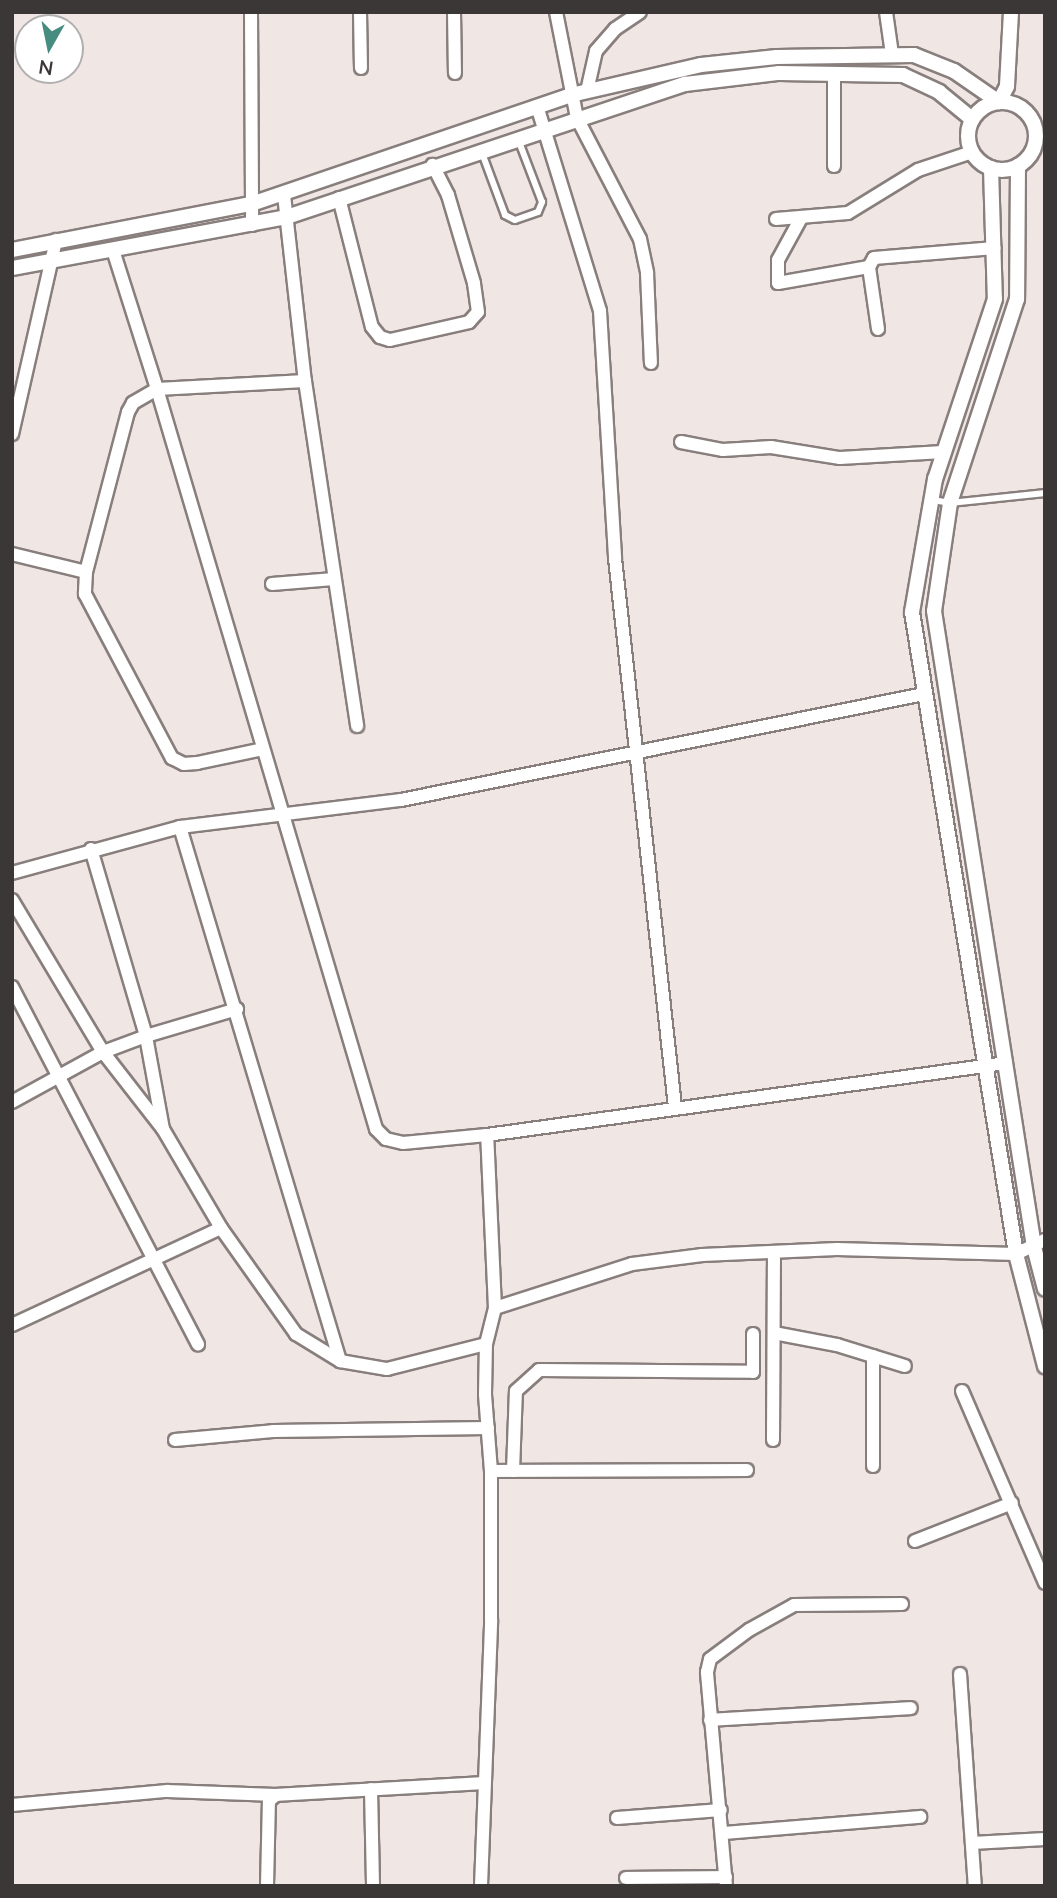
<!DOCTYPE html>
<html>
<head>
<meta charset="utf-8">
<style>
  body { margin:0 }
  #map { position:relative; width:1057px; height:1898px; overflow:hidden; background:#f0e6e4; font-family:Lato,sans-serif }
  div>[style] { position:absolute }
  .roads { filter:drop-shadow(2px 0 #887f7d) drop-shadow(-2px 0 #887f7d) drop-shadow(0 2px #887f7d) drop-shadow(0 -2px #887f7d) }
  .service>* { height:6px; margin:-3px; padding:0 3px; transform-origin:3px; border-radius:3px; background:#fff }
  .minor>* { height:12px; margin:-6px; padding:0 6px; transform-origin:6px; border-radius:6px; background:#fff }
  .tertiary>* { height:14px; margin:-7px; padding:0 7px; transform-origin:7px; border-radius:7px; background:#fff }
  .tertiary>.ring { margin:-7px; padding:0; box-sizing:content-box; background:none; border:14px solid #fff; border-radius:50% }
  span { translate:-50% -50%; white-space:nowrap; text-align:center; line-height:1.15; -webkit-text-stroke:7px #fff; paint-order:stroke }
  .frame { position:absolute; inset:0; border:14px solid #3b3736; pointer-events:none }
  .north { position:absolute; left:14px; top:14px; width:70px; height:70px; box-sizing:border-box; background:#fff; border:2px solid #b1afaf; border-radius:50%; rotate:189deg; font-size:19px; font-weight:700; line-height:28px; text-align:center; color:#3b3736 }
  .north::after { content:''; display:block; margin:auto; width:24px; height:32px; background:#478c81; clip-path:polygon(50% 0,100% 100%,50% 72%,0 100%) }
</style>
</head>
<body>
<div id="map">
  <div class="roads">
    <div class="service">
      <div style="left:482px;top:153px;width:66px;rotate:69.6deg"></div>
      <div style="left:505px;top:215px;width:11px;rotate:27deg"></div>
      <div style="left:515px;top:220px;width:24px;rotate:-19deg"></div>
      <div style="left:538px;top:212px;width:11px;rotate:-68deg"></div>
      <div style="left:542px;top:202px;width:67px;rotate:-110.9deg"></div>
      <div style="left:932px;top:500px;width:18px;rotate:9deg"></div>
      <div style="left:950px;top:503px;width:96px;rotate:-6deg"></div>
    </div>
    <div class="minor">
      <div style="left:251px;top:12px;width:213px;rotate:89.7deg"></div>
      <div style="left:360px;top:12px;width:56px;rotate:89deg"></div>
      <div style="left:454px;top:12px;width:61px;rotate:89.1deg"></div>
      <div style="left:556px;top:12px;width:108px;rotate:78.8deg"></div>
      <div style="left:577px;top:118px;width:136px;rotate:62.5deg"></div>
      <div style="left:640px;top:239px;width:35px;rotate:78deg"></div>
      <div style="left:647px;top:273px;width:90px;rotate:87.5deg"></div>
      <div style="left:886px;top:12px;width:42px;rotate:81.9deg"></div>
      <div style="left:587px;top:91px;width:41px;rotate:-77.3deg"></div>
      <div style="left:596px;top:51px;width:29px;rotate:-49deg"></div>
      <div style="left:615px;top:29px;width:30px;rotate:-34deg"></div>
      <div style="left:537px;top:106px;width:214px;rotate:72.9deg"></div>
      <div style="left:600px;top:311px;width:247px;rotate:86.5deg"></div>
      <div style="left:615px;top:558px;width:552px;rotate:83.76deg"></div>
      <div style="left:834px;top:166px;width:92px;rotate:-90deg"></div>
      <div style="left:284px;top:195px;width:187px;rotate:83.6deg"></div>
      <div style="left:305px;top:381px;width:349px;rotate:81.4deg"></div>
      <div style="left:339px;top:198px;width:133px;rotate:75.7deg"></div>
      <div style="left:372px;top:327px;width:13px;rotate:51deg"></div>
      <div style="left:380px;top:337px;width:10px;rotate:17deg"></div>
      <div style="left:390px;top:340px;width:81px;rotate:-12.8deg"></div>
      <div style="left:469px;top:322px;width:13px;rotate:-48deg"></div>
      <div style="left:478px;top:312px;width:29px;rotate:-98deg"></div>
      <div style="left:474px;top:283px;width:92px;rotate:-106.5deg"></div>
      <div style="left:448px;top:195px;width:34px;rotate:-117deg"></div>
      <div style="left:801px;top:218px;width:48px;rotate:118.7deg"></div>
      <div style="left:778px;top:260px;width:23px;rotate:90deg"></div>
      <div style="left:778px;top:283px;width:92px;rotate:-10deg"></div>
      <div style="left:776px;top:219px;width:72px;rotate:-4.8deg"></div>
      <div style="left:848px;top:213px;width:82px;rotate:-31.6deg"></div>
      <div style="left:918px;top:170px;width:57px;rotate:-18.4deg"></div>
      <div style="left:113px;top:250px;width:146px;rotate:72.4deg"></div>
      <div style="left:157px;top:389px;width:28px;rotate:150deg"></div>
      <div style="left:133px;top:403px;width:10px;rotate:119deg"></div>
      <div style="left:128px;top:412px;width:165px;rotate:104.7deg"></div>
      <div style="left:86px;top:572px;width:22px;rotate:93deg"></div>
      <div style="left:85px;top:594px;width:186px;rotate:62.1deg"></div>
      <div style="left:172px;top:758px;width:13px;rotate:27deg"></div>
      <div style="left:184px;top:764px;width:13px;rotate:-4deg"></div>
      <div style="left:197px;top:763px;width:67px;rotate:-12deg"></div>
      <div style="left:878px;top:329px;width:63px;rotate:-98.3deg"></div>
      <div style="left:869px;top:267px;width:10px;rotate:-61deg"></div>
      <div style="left:874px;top:258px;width:121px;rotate:-4.7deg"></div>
      <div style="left:305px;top:381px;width:148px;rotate:176.9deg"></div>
      <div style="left:157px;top:389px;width:772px;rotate:73.51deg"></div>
      <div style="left:376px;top:1129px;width:14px;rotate:45deg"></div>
      <div style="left:386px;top:1139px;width:17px;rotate:13deg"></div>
      <div style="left:403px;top:1143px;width:84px;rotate:-5.4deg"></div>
      <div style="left:12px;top:434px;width:199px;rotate:-77.2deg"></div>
      <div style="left:681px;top:442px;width:43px;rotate:10.8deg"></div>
      <div style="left:723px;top:450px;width:48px;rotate:-3.6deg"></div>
      <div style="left:771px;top:447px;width:70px;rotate:9.1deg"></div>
      <div style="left:840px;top:458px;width:103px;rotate:-3.3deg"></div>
      <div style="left:12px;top:554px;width:76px;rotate:13.7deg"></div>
      <div style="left:272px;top:584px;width:62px;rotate:-4.6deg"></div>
      <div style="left:180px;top:827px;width:557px;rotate:73.32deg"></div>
      <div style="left:340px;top:1361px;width:48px;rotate:9.7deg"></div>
      <div style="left:387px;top:1369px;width:102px;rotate:-14.2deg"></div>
      <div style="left:91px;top:849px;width:195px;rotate:73.6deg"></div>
      <div style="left:146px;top:1036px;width:95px;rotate:-16.5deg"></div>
      <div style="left:12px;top:873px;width:174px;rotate:-15.3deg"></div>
      <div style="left:180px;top:827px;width:223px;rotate:-7deg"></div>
      <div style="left:401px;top:800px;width:534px;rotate:-11.46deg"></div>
      <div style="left:12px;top:900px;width:177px;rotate:59.1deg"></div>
      <div style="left:103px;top:1052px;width:104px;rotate:151.2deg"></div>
      <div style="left:12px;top:987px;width:403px;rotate:62.5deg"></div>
      <div style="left:163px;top:1129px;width:95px;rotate:-100.4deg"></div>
      <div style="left:146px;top:1036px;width:46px;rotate:159.6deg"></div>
      <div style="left:103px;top:1052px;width:98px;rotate:52.1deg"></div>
      <div style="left:163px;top:1129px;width:115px;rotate:59.6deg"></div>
      <div style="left:495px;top:1308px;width:144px;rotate:-17.8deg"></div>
      <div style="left:632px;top:1264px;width:71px;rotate:-7.3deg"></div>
      <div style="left:702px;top:1255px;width:135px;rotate:-2.5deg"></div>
      <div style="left:837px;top:1249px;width:179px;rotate:1.6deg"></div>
      <div style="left:1016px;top:1254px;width:32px;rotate:-26deg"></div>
      <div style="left:12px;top:1325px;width:230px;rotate:-24.9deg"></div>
      <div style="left:221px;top:1228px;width:130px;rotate:54.7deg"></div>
      <div style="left:296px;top:1334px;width:52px;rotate:31.5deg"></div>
      <div style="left:774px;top:1333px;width:64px;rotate:10.8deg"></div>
      <div style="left:837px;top:1345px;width:71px;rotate:17.2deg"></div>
      <div style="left:873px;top:1356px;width:110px;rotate:90deg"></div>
      <div style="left:962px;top:1391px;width:209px;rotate:66.6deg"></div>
      <div style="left:175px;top:1440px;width:98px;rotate:-5.2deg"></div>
      <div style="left:273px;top:1431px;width:215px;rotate:-0.8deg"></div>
      <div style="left:773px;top:1440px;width:188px;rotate:-89.7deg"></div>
      <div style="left:491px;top:1471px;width:256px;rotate:-0.2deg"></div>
      <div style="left:513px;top:1471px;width:80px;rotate:-87.9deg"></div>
      <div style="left:516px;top:1391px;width:31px;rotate:-42deg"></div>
      <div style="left:539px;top:1370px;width:214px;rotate:0.5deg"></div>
      <div style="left:753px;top:1372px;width:38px;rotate:-90deg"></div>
      <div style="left:915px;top:1541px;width:104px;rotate:-21.4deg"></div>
      <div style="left:960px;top:1674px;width:213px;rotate:86deg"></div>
      <div style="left:710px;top:1720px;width:201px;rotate:-3.4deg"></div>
      <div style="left:371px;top:1789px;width:97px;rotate:88.8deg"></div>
      <div style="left:12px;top:1805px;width:156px;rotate:-5.2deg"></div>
      <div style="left:167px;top:1791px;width:109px;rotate:2.1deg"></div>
      <div style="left:617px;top:1818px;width:104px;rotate:-4.4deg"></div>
      <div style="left:724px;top:1833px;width:197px;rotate:-4.7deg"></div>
      <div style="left:972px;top:1843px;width:73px;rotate:-3.1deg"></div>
      <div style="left:626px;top:1878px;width:100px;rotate:-0.6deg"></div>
      <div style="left:267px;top:1886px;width:85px;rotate:-88.7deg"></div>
      <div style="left:269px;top:1801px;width:9px;rotate:-41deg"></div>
      <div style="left:276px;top:1795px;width:207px;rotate:-3.3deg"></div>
      <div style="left:481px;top:1886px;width:266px;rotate:-87.8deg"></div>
      <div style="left:491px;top:1620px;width:149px;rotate:-90deg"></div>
      <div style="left:491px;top:1471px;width:77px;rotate:-94.5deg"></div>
      <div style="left:485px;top:1394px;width:50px;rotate:-88.9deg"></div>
      <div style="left:486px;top:1344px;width:37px;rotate:-76deg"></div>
      <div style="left:495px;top:1308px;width:173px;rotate:-92.6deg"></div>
      <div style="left:487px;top:1135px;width:524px;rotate:-7.9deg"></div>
      <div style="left:726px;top:1886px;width:215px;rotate:-95.1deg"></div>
      <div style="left:707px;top:1672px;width:13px;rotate:-77deg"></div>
      <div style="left:710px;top:1659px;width:49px;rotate:-36.6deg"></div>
      <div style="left:749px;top:1630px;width:51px;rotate:-29.1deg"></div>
      <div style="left:794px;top:1605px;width:108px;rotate:-0.5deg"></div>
    </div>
    <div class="tertiary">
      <div class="ring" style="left:968px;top:102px;width:54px;height:54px"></div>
      <div style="left:1018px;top:166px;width:133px;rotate:90.4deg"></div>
      <div style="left:1017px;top:299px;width:215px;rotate:108.2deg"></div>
      <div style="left:950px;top:503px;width:109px;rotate:98.4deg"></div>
      <div style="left:934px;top:611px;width:644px;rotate:81.06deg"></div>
      <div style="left:1034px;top:1247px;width:43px;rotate:75.3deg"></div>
      <div style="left:991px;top:168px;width:131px;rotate:88.3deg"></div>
      <div style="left:995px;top:299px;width:190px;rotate:108.4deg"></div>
      <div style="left:935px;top:479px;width:135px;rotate:99.8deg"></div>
      <div style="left:912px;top:612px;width:650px;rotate:80.8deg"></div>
      <div style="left:1016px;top:1254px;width:116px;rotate:75.5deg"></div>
      <div style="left:12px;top:250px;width:243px;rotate:-10.9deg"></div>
      <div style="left:251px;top:204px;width:338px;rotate:-18.8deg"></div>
      <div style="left:571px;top:95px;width:133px;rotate:-13deg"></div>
      <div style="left:701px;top:65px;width:76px;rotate:-6deg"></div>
      <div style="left:777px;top:57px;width:137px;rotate:-0.8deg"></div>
      <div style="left:914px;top:55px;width:43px;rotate:21.8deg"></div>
      <div style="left:954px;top:71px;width:55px;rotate:34.6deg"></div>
      <div style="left:999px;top:102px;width:18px;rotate:-63deg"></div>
      <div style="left:1007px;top:86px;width:74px;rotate:-86.9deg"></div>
      <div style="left:12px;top:268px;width:280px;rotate:-10.5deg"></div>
      <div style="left:287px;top:217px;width:420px;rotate:-18.5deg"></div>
      <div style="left:685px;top:84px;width:95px;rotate:-6.7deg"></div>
      <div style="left:779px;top:73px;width:124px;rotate:0.9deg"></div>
      <div style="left:903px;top:75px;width:40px;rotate:25deg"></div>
      <div style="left:939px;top:92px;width:43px;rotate:39.3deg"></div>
    </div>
  </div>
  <div class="frame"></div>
  <div class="north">N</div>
</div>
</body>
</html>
